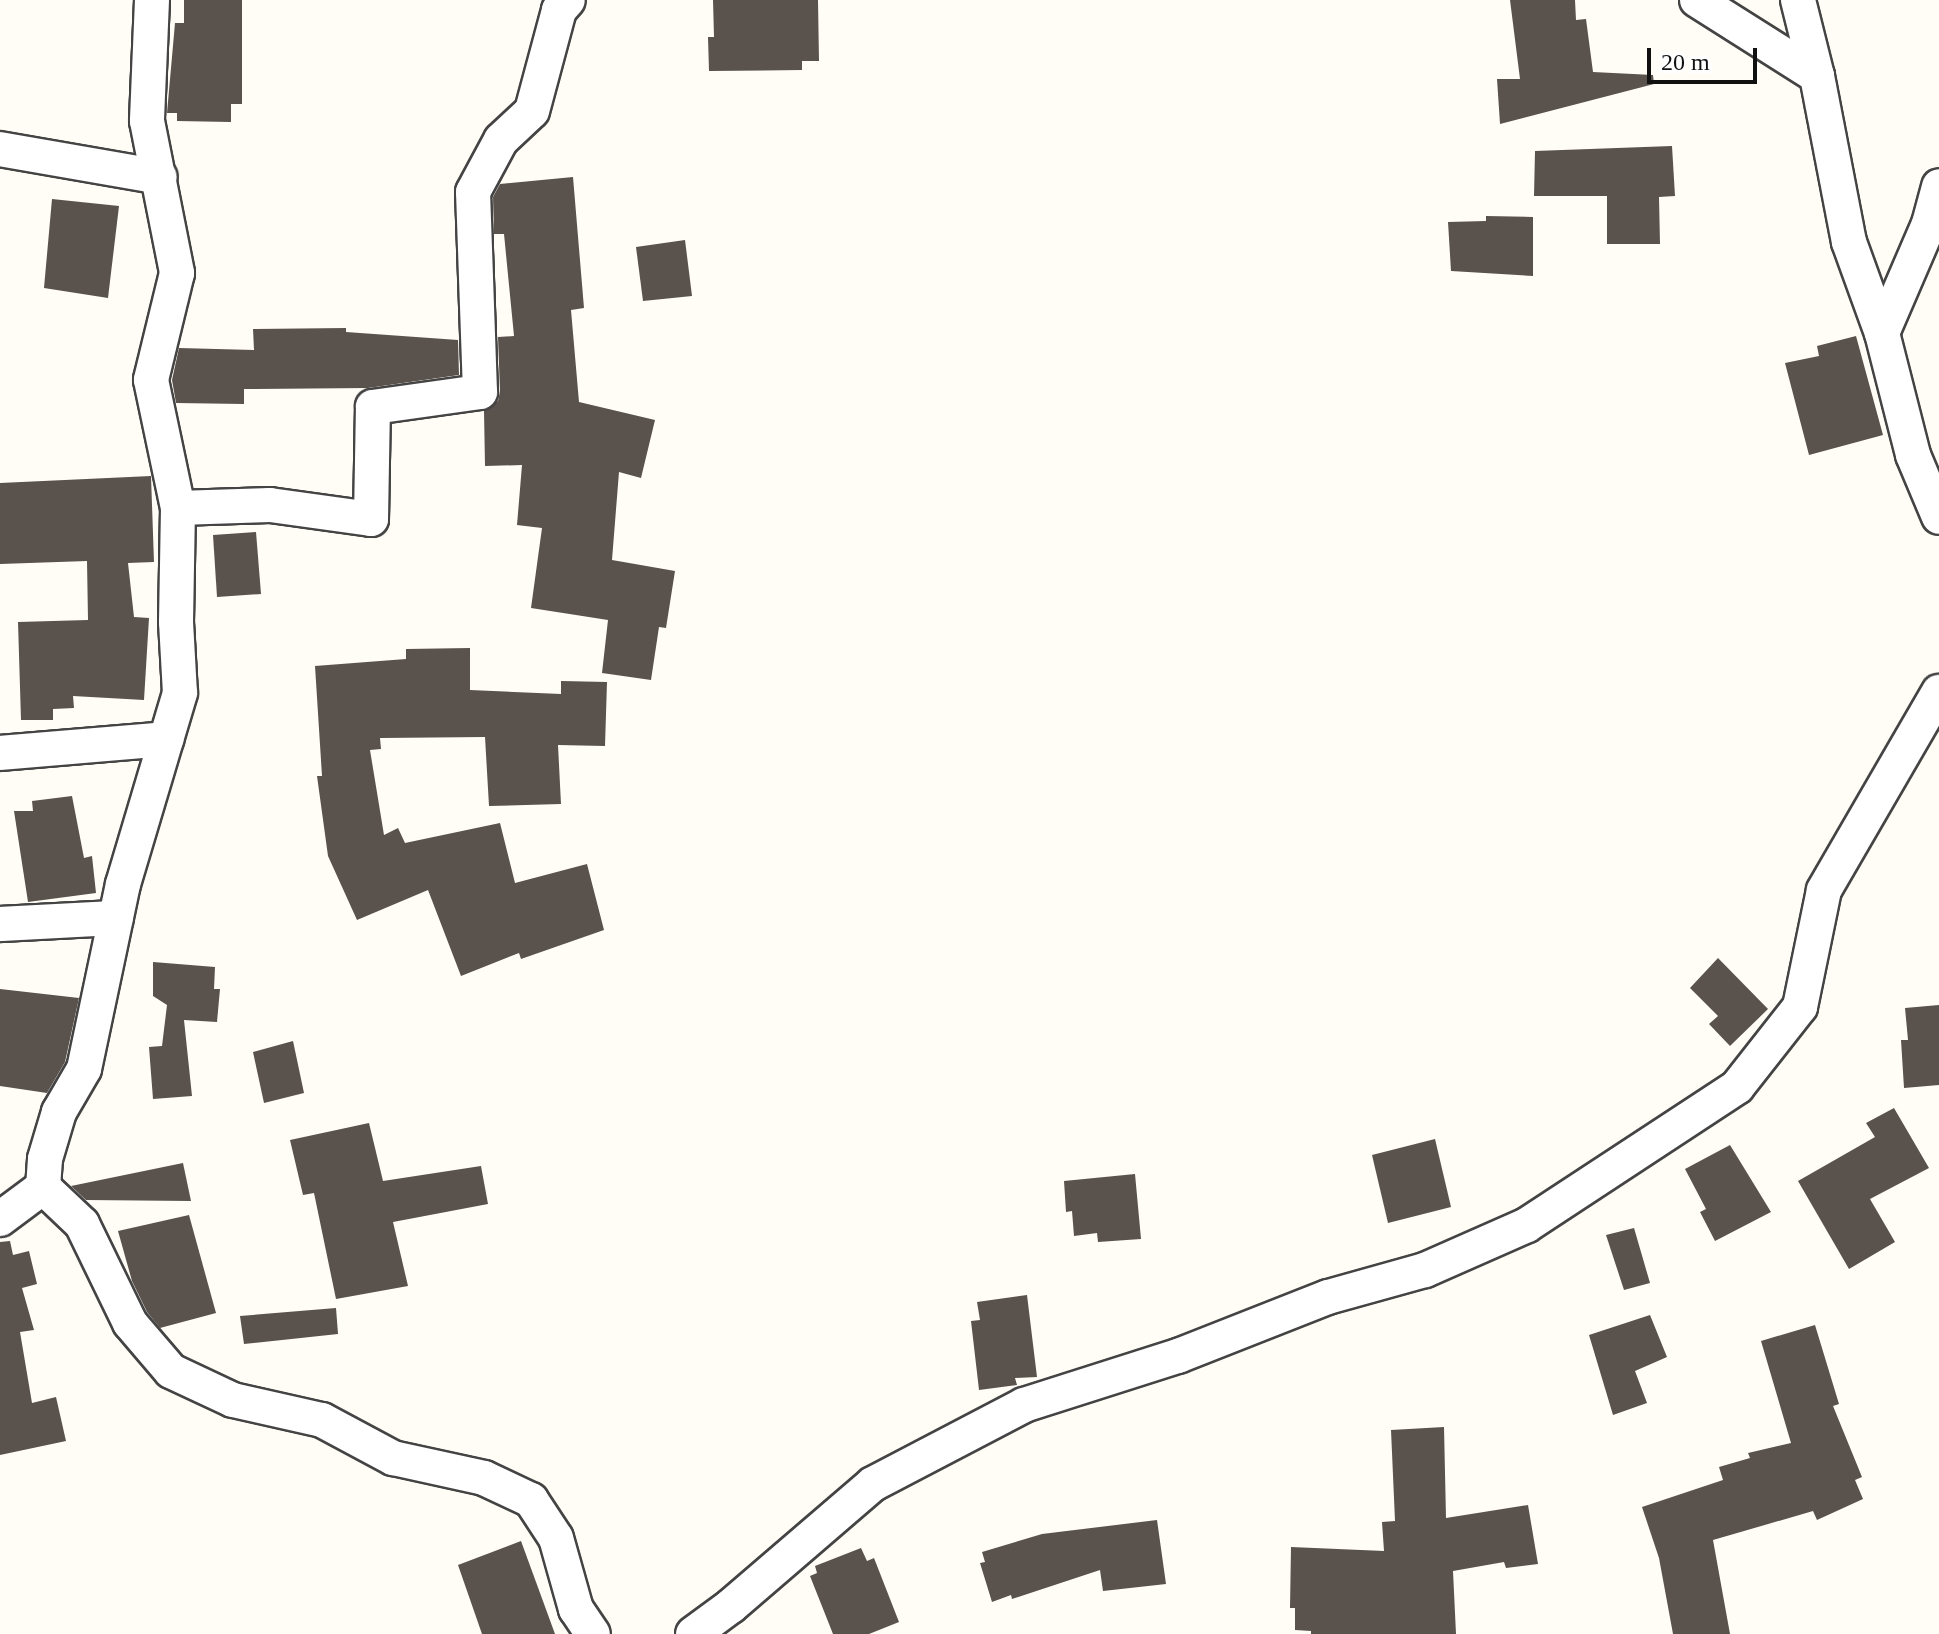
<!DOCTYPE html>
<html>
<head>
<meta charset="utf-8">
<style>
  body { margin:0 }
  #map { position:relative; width:1939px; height:1634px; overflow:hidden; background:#fffdf5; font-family:"Times New Roman",serif }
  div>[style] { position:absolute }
  .building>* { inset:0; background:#5a524d }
  .roads { filter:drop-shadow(2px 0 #444) drop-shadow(-2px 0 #444) drop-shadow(0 2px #444) drop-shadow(0 -2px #444) }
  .minor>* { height:34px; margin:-17px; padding:0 17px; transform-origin:17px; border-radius:17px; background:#fff }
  span { translate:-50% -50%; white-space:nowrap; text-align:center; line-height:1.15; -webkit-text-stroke:8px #fff; paint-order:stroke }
  .scale { position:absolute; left:1647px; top:48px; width:110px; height:36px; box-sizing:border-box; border:4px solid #111; border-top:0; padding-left:10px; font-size:24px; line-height:28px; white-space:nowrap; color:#111; -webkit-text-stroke:6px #fff; paint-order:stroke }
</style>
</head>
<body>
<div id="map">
  <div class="building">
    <div style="clip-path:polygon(184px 0,242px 0,242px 104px,231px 104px,231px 122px,177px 121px,177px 113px,167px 113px,175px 23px,184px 23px)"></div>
    <div style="clip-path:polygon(713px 0,818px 0,819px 61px,802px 61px,802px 70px,709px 71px,708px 37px,714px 37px)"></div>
    <div style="clip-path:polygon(1510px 0,1575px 0,1576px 20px,1586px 19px,1593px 72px,1653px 75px,1654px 84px,1500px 124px,1497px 79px,1520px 79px)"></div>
    <div style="clip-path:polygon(1672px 146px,1675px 196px,1659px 197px,1660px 244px,1607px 244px,1607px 196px,1534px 196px,1535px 151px)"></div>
    <div style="clip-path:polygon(573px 177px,584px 308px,571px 310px,579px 402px,655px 420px,641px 478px,619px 472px,612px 560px,675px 571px,666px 628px,659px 627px,651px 680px,602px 673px,608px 620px,531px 608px,542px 528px,517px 525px,522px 465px,485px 466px,484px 411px,498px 401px,500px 392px,498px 337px,514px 336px,504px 234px,494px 234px,493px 197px,500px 184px)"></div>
    <div style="clip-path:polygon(52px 199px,119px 206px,108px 298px,44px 288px)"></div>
    <div style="clip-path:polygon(1486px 216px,1533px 217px,1533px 276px,1451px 271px,1448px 222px,1486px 221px)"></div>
    <div style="clip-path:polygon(685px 240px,692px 296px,643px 301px,636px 247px)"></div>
    <div style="clip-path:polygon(346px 328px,346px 332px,458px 340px,459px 375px,368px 388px,244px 389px,244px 404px,176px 403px,172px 380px,179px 348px,254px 350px,253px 329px)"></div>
    <div style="clip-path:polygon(1856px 336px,1883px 435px,1809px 455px,1785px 363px,1819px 356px,1817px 346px)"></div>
    <div style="clip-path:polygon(151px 476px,154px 562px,128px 563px,134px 617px,149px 618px,144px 700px,73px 696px,74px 708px,53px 709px,53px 720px,21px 720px,18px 622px,88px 620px,87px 561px,0 564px,0 483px)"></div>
    <div style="clip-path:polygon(256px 532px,261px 594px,217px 597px,213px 535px)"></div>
    <div style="clip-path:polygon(470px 648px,470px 690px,561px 694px,561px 681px,607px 682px,605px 746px,558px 745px,561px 804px,489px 806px,485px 737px,380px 738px,381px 749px,370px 750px,384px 835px,398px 828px,405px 843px,500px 823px,515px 883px,587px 864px,604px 930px,521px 959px,519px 953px,461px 976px,428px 890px,357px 920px,328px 856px,317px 776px,322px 776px,315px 666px,406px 659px,406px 649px)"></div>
    <div style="clip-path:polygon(72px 796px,84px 858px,92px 856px,96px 893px,28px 902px,14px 811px,33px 811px,32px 801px)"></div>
    <div style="clip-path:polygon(1718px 958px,1768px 1009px,1730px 1046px,1709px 1024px,1718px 1016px,1690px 988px)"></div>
    <div style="clip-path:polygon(153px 962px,215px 967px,214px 989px,220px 989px,217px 1022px,184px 1020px,192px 1096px,153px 1099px,149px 1047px,162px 1046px,167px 1005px,153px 996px)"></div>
    <div style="clip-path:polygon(0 989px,79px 998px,65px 1062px,47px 1093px,0 1086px)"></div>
    <div style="clip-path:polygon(1939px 1005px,1939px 1085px,1904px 1088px,1901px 1040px,1908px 1040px,1905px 1008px)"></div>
    <div style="clip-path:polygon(293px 1041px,304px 1093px,264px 1103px,253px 1052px)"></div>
    <div style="clip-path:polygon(1894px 1108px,1929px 1168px,1870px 1199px,1895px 1242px,1849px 1269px,1798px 1181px,1875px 1137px,1866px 1123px)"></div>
    <div style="clip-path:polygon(369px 1123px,383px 1181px,481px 1166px,488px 1204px,393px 1222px,408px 1286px,336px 1299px,314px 1193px,303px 1195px,290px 1140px)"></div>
    <div style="clip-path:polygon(1435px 1139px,1451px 1207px,1388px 1223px,1372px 1155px)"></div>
    <div style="clip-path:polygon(1730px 1145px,1771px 1212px,1715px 1241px,1700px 1212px,1706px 1209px,1685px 1169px)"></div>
    <div style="clip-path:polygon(183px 1163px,191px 1201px,86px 1200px,71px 1186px)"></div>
    <div style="clip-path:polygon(1135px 1174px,1141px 1239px,1098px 1242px,1097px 1233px,1074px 1236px,1072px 1211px,1066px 1212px,1064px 1181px)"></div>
    <div style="clip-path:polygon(189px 1215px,216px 1313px,160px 1328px,147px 1312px,132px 1281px,118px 1231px)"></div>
    <div style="clip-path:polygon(1634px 1228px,1650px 1283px,1624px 1290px,1606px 1235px)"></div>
    <div style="clip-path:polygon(10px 1241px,13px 1255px,29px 1251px,37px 1284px,22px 1288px,34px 1330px,20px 1332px,32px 1403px,56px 1397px,66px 1441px,0 1455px,0 1242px)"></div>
    <div style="clip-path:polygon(1027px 1295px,1037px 1377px,1015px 1378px,1017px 1385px,979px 1390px,971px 1321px,980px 1320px,977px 1302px)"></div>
    <div style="clip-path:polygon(336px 1308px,338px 1334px,244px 1344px,240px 1316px)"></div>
    <div style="clip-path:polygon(1650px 1315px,1667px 1357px,1635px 1371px,1647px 1403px,1613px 1415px,1589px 1335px)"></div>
    <div style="clip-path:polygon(1815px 1325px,1839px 1404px,1833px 1406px,1862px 1477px,1855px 1480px,1863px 1499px,1817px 1520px,1813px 1511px,1713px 1540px,1730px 1634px,1673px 1634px,1659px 1558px,1642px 1507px,1723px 1480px,1719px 1467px,1750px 1458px,1748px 1453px,1791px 1443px,1761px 1341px)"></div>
    <div style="clip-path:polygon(1444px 1427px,1446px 1518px,1528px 1505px,1538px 1564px,1506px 1568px,1504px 1562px,1453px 1571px,1456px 1634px,1311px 1634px,1311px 1631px,1295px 1630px,1295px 1608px,1290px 1608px,1291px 1547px,1384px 1551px,1382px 1522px,1395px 1521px,1391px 1430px)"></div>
    <div style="clip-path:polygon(1157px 1520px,1166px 1584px,1103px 1591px,1100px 1570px,1012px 1599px,1011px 1595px,992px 1602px,980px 1563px,985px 1562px,982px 1552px,1042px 1534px)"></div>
    <div style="clip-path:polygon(521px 1541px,555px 1634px,482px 1634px,458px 1565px)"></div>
    <div style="clip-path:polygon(861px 1548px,867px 1561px,874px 1558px,899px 1622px,869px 1634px,833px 1634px,810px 1576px,817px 1573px,815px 1566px)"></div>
  </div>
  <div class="roads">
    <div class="minor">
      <div style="left:152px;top:0;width:121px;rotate:92.4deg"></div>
      <div style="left:147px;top:121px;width:155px;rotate:78.8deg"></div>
      <div style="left:177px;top:273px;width:110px;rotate:103.7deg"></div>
      <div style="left:151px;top:380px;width:131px;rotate:78.1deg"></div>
      <div style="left:178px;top:508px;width:114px;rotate:91deg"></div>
      <div style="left:176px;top:622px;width:71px;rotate:86.8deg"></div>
      <div style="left:180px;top:693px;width:199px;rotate:106.6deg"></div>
      <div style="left:123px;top:884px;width:189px;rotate:101.9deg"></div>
      <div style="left:84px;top:1069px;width:50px;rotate:120.2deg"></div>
      <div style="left:59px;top:1112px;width:49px;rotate:106.6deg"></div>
      <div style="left:45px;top:1159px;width:28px;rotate:94deg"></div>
      <div style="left:43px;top:1187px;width:54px;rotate:43.5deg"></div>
      <div style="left:82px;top:1224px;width:110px;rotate:64.1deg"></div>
      <div style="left:130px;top:1323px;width:63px;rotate:49.5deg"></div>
      <div style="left:171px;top:1371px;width:68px;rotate:25.1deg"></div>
      <div style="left:233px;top:1400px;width:91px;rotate:12.7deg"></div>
      <div style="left:322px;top:1420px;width:81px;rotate:28.2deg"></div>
      <div style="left:393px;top:1458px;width:93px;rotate:12.4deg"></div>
      <div style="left:484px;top:1478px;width:52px;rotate:25.1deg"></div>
      <div style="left:531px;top:1500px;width:45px;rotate:56.7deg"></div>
      <div style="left:556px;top:1538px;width:74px;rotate:74.3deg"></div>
      <div style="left:576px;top:1609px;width:30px;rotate:56deg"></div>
      <div style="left:1697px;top:0;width:142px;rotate:32.3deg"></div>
      <div style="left:1798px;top:0;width:78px;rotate:76deg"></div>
      <div style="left:1817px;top:76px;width:169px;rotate:79.1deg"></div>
      <div style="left:1849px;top:242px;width:97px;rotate:70.1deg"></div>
      <div style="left:1882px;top:333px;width:126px;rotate:75.7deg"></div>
      <div style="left:1913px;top:455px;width:67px;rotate:67.2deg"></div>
      <div style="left:0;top:149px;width:162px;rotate:9.9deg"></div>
      <div style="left:1882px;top:333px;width:119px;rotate:-66.7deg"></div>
      <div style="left:1929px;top:224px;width:39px;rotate:-75deg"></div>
      <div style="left:178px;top:508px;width:92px;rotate:-1.9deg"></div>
      <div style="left:270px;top:505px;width:102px;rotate:7.9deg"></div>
      <div style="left:371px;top:519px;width:112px;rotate:-89deg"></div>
      <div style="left:373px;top:407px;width:108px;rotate:-8deg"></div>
      <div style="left:480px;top:392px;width:200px;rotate:-92deg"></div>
      <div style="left:473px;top:192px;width:59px;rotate:-61.7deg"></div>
      <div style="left:501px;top:140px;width:42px;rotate:-43.1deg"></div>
      <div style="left:532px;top:111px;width:105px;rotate:-75deg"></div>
      <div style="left:559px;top:10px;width:13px;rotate:-48deg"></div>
      <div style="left:0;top:753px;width:167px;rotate:-4.8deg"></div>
      <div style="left:0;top:924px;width:116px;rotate:-3deg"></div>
      <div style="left:0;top:1219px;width:54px;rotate:-36.7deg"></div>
      <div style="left:693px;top:1634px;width:47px;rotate:-36.4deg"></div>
      <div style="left:731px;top:1606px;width:187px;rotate:-40.7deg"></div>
      <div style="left:873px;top:1484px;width:170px;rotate:-27.6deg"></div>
      <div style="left:1024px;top:1405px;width:162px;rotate:-17.7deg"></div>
      <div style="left:1178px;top:1356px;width:161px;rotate:-21.5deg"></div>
      <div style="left:1328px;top:1297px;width:101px;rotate:-15.6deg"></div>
      <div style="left:1425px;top:1270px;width:111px;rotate:-23.8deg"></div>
      <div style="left:1527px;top:1225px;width:251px;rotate:-33.3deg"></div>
      <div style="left:1737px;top:1087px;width:102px;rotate:-51.8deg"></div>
      <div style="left:1800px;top:1007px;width:119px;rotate:-78.4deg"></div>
      <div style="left:1824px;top:890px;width:229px;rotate:-59.9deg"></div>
    </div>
  </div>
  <div class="scale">20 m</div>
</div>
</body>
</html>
